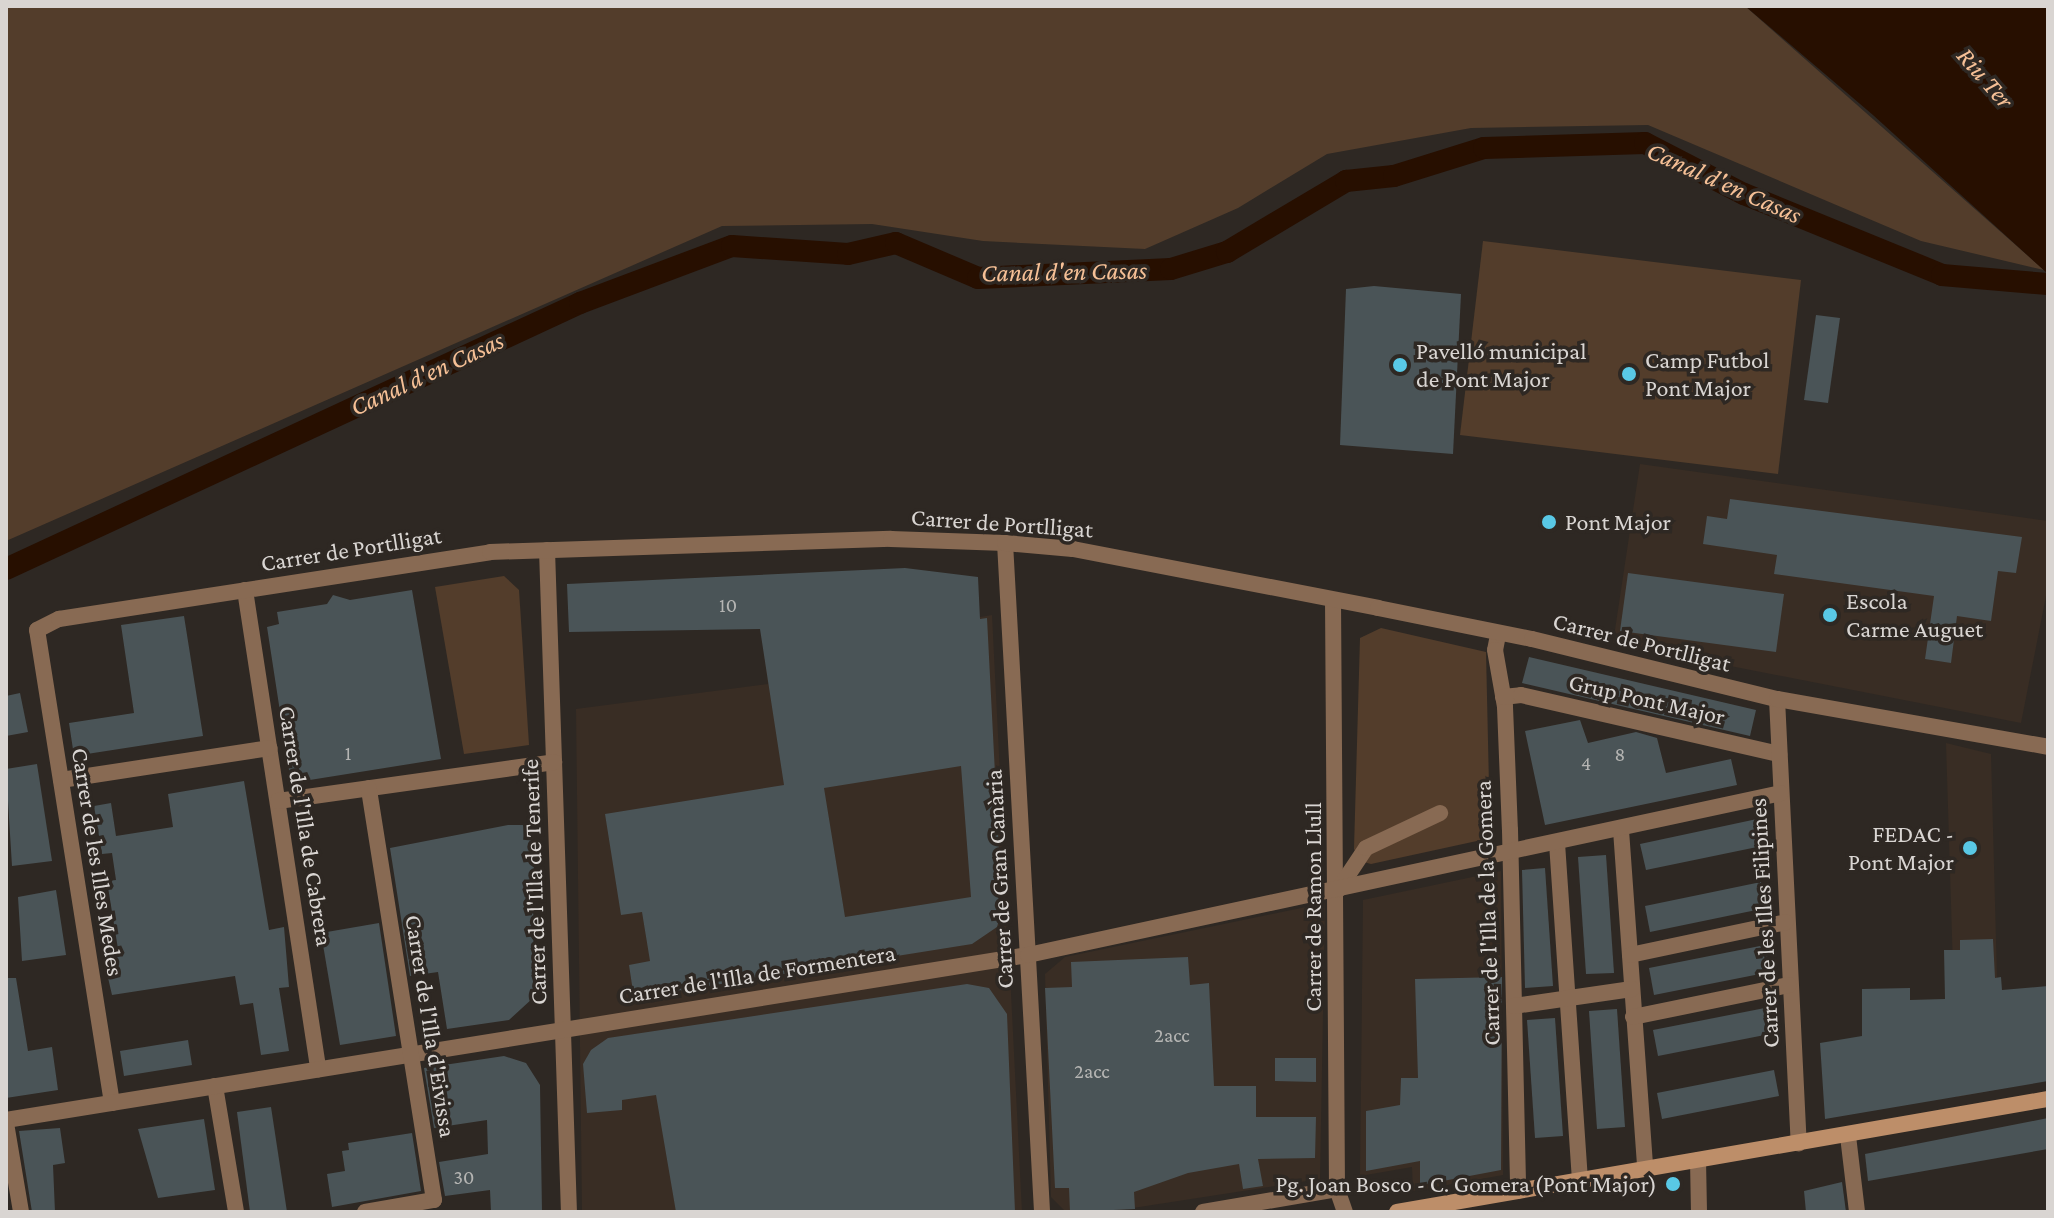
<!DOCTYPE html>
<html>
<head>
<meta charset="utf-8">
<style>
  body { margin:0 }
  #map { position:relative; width:2054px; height:1218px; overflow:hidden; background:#2e2823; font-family:"Crimson Pro",serif }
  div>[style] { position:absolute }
  .built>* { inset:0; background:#392d24 }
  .green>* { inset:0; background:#533d2b }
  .water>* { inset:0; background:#270f00 }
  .canal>* { height:22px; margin:-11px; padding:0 11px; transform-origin:11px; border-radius:11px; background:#270f00 }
  .building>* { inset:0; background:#4a5457 }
  .street>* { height:16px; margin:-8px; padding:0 8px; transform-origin:8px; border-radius:8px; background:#886a53 }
  .secondary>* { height:16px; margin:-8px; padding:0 8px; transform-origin:8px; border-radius:8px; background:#bd8e69 }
  .dots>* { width:22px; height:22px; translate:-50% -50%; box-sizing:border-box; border:4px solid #2e2823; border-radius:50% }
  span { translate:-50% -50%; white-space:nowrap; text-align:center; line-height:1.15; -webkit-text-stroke:7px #2e2823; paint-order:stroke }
  .number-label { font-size:20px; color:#b5b5b3 }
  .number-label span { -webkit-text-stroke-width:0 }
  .poi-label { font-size:24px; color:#d9d5d2 }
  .left { translate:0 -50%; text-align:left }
  .right { translate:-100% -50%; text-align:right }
  .street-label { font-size:24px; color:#d9d5d2 }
  .water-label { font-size:26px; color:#f6c096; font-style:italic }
  .frame { position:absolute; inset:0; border:8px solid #d9d5d2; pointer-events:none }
</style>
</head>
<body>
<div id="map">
  <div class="built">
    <div style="clip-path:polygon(1640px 464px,2048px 521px,2048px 586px,2021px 723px,1613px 643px)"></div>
    <div style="clip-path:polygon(992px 615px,1022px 1212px,582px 1212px,576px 709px,768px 684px,764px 653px)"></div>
    <div style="clip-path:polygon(1946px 743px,1991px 754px,2000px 1089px,1957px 1097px)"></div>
    <div style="clip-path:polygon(1501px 871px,1503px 1175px,1413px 1191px,1412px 1167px,1360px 1176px,1363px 900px)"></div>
    <div style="clip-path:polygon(1325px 903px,1320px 1179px,1107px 1212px,1066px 1212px,1051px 1197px,1045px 974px,1065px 957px)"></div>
  </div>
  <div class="green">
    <div style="clip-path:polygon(6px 6px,1745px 6px,2044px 270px,1921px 241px,1648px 125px,1471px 128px,1327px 154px,1238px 208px,1145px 249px,983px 241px,872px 224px,722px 226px,6px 541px)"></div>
    <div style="clip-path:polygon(1483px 241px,1801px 280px,1778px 474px,1460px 435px)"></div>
    <div style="clip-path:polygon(504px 576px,519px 590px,529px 745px,464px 754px,435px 587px)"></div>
    <div style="clip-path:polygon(1381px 628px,1486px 652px,1490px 831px,1486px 839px,1371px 864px,1360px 861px,1354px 849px,1360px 638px)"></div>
  </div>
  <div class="water">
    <div style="clip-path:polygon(1745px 6px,2048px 6px,2048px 274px,1873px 115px)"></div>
  </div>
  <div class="canal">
    <div style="left:6px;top:569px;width:633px;rotate:-24.86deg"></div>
    <div style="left:580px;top:303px;width:162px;rotate:-20.6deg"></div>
    <div style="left:732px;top:246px;width:116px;rotate:3.9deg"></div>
    <div style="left:848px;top:254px;width:49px;rotate:-12.9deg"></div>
    <div style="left:896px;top:243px;width:89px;rotate:23.1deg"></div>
    <div style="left:978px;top:278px;width:193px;rotate:-2.7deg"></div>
    <div style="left:1171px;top:269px;width:59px;rotate:-16.9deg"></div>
    <div style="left:1227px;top:252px;width:139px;rotate:-30.8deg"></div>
    <div style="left:1346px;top:181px;width:48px;rotate:-5.9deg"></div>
    <div style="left:1394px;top:176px;width:94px;rotate:-17.3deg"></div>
    <div style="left:1484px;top:148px;width:161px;rotate:-1.8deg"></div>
    <div style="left:1645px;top:143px;width:111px;rotate:27.3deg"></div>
    <div style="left:1744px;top:194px;width:214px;rotate:22.2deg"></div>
    <div style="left:1942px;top:275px;width:106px;rotate:4.9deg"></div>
  </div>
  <div class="building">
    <div style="clip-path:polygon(1374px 286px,1461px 294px,1453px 454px,1340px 445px,1346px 289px)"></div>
    <div style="clip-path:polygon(1816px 315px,1840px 318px,1828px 403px,1804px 400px)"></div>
    <div style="clip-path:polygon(1730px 499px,2022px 537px,2016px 573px,1998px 571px,1991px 621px,1957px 616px,1951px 663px,1925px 659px,1934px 596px,1774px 574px,1777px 555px,1703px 544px,1707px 516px,1727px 519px)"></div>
    <div style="clip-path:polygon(evenodd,905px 568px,978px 577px,980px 619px,987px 618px,1002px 910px,997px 927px,972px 944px,634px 998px,629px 965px,650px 961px,642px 912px,621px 915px,605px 814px,784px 785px,760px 629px,569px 632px,567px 584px,905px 568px,961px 766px,971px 897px,845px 917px,824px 788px,961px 766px)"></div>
    <div style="clip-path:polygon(1628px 573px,1784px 594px,1776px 652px,1620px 631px)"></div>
    <div style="clip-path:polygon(412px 590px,441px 759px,291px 783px,267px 627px,279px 624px,277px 612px,327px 604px,333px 595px,350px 600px)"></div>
    <div style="clip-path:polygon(184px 616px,203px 736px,74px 756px,69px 723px,134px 713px,121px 625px)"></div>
    <div style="clip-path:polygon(1529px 657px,1756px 710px,1750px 736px,1522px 683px)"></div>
    <div style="clip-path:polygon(20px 693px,28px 732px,6px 736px,6px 696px)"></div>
    <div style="clip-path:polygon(1580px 720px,1588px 743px,1636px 732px,1657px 738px,1666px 773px,1731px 759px,1737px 785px,1545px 825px,1525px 731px)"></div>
    <div style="clip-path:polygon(37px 764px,52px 861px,12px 866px,6px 769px)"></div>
    <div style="clip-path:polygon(244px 781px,269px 930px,284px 927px,289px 987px,279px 988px,289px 1051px,261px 1055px,253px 1003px,240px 1005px,235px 976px,112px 995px,103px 956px,118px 949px,107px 881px,116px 880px,112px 853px,102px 854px,94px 806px,111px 803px,116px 836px,173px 827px,168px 794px)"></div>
    <div style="clip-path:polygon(1757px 819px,1762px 846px,1646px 870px,1640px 844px)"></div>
    <div style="clip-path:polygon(508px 825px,529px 825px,534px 850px,533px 998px,509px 1020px,447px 1029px,438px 972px,410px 976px,390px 848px)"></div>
    <div style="clip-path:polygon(1606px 855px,1614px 973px,1586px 974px,1578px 857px)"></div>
    <div style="clip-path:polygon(1545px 868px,1553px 986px,1525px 988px,1522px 870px)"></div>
    <div style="clip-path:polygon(1761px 882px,1766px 908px,1650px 932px,1645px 906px)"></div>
    <div style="clip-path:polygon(56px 890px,66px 955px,22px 961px,18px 897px)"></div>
    <div style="clip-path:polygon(379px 923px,396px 1036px,340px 1045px,321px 933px)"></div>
    <div style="clip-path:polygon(1993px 939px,1995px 978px,2001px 977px,2002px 990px,2048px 986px,2048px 1081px,1825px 1119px,1820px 1043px,1862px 1036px,1862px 989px,1910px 988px,1910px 1000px,1945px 999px,1944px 950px,1960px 950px,1960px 940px)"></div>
    <div style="clip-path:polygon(1765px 945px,1770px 972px,1654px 995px,1649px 968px)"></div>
    <div style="clip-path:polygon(1188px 957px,1190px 985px,1209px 983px,1214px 1086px,1256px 1086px,1256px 1117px,1316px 1117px,1315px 1158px,1258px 1159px,1263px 1186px,1243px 1189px,1239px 1164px,1188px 1173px,1134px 1192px,1135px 1209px,1070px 1212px,1069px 1188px,1055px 1188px,1045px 988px,1072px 987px,1071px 962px)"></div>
    <div style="clip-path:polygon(1502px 977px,1501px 1170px,1427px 1184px,1420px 1183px,1420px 1161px,1366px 1171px,1366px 1111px,1400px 1105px,1401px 1078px,1418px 1078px,1415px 979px)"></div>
    <div style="clip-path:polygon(6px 978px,16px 978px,28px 1051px,52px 1047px,58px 1090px,6px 1098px)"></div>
    <div style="clip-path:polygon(967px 984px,989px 988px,1007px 1014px,1015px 1212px,676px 1212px,656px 1095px,622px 1100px,622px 1110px,587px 1113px,583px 1064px,591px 1050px,608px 1038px)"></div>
    <div style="clip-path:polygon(1770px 1007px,1775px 1033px,1658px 1056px,1653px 1030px)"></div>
    <div style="clip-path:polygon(1617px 1009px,1625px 1127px,1597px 1129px,1589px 1011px)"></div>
    <div style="clip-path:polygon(1555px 1018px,1563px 1136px,1535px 1138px,1527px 1020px)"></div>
    <div style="clip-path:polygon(188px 1040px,192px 1065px,124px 1076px,120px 1051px)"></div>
    <div style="clip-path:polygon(504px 1056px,526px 1063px,540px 1085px,542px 1212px,491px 1212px,490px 1190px,445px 1196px,439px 1162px,488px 1154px,487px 1120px,434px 1128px,424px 1068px)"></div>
    <div style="clip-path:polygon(1275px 1058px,1316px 1058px,1316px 1082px,1275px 1081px)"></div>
    <div style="clip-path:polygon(1774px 1070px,1779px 1096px,1662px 1119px,1657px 1093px)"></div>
    <div style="clip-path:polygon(271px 1107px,287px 1212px,250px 1212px,237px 1112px)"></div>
    <div style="clip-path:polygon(2048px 1118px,2048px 1149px,1868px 1181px,1865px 1154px)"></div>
    <div style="clip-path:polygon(204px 1119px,215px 1190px,158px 1198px,138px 1129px)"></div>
    <div style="clip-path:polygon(60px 1128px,65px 1163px,53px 1165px,55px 1212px,32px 1212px,19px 1131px)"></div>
    <div style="clip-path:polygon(412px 1133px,421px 1191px,332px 1207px,327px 1174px,345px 1171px,342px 1151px,349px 1150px,348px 1143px)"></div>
    <div style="clip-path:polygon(1842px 1182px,1846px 1212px,1806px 1212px,1804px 1191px)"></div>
  </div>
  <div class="street">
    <div style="left:1005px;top:543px;width:670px;rotate:86.83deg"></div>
    <div style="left:547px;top:550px;width:662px;rotate:88.1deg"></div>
    <div style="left:245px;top:590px;width:485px;rotate:81.3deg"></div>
    <div style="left:1333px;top:600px;width:589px;rotate:89.61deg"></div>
    <div style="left:1337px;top:1189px;width:24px;rotate:71deg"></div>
    <div style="left:1498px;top:635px;width:15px;rotate:101deg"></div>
    <div style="left:1495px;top:650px;width:58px;rotate:80deg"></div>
    <div style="left:1505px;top:707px;width:123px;rotate:87.7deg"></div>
    <div style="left:1510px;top:830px;width:361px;rotate:88.7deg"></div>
    <div style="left:1503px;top:697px;width:18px;rotate:-6deg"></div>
    <div style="left:1521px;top:695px;width:265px;rotate:12.9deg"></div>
    <div style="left:1777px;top:699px;width:445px;rotate:87.2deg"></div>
    <div style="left:61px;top:780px;width:211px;rotate:-8.7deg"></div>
    <div style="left:278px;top:801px;width:279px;rotate:-8deg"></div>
    <div style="left:1621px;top:830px;width:339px;rotate:85.9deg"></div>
    <div style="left:1557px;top:843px;width:337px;rotate:86.1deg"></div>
    <div style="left:1338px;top:890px;width:50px;rotate:-56.3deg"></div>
    <div style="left:1366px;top:848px;width:82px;rotate:-25.3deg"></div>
    <div style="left:1630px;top:955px;width:159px;rotate:-11.9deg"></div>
    <div style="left:1514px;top:1006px;width:119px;rotate:-8.2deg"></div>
    <div style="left:1633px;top:1017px;width:159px;rotate:-11.6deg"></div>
    <div style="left:215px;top:1086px;width:128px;rotate:80.5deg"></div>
    <div style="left:112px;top:1103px;width:479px;rotate:-99deg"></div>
    <div style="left:37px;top:630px;width:25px;rotate:-27deg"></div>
    <div style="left:59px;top:619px;width:436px;rotate:-8.8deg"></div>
    <div style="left:490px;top:552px;width:401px;rotate:-1.9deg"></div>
    <div style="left:891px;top:539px;width:114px;rotate:2deg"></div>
    <div style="left:1005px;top:543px;width:68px;rotate:5deg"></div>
    <div style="left:1073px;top:549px;width:311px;rotate:10.9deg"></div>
    <div style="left:1378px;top:608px;width:157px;rotate:11.4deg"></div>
    <div style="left:1532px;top:639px;width:252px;rotate:13.8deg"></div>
    <div style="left:1777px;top:699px;width:275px;rotate:10deg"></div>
    <div style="left:6px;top:1120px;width:1035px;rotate:-9.17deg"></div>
    <div style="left:1028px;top:955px;width:770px;rotate:-12.14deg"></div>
    <div style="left:6px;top:1123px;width:90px;rotate:80.4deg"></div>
    <div style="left:1848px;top:1136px;width:77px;rotate:83.2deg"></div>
    <div style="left:1698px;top:1160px;width:52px;rotate:88.9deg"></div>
    <div style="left:365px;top:1212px;width:70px;rotate:-9.9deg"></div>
    <div style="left:434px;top:1200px;width:417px;rotate:-99deg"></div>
    <div style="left:1203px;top:1212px;width:136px;rotate:-9.7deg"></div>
  </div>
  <div class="secondary">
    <div style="left:1397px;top:1212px;width:661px;rotate:-9.85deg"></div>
  </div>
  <div class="dots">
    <div style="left:1400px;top:365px;background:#59c8e5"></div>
    <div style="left:1629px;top:374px;background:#59c8e5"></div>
    <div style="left:1549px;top:522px;background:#59c8e5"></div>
    <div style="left:1830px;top:615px;background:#59c8e5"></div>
    <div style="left:1970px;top:848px;background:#59c8e5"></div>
    <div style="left:1673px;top:1184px;background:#59c8e5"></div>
  </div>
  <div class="number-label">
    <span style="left:728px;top:605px">10</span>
    <span style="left:348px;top:753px">1</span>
    <span style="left:1620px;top:754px">8</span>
    <span style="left:1586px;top:763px">4</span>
    <span style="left:1172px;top:1035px">2acc</span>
    <span style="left:1092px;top:1071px">2acc</span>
    <span style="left:464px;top:1177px">30</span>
  </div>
  <div class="poi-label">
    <span class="left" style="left:1416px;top:365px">Pavelló municipal<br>de Pont Major</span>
    <span class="left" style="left:1645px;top:374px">Camp Futbol<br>Pont Major</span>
    <span class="left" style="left:1565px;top:522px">Pont Major</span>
    <span class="left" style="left:1846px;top:615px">Escola<br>Carme Auguet</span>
    <span class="right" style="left:1954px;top:848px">FEDAC -<br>Pont Major</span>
    <span class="right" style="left:1657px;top:1184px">Pg. Joan Bosco - C. Gomera (Pont Major)</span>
  </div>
  <div class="street-label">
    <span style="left:1002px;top:523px;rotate:4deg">Carrer de Portlligat</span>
    <span style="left:351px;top:549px;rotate:-9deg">Carrer de Portlligat</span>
    <span style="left:1642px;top:642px;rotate:14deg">Carrer de Portlligat</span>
    <span style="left:1647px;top:699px;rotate:13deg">Grup Pont Major</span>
    <span style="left:306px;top:826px;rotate:81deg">Carrer de l'Illa de Cabrera</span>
    <span style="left:98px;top:862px;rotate:81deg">Carrer de les Illes Medes</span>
    <span style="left:999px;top:879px;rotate:-93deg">Carrer de Gran Canària</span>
    <span style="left:534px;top:882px;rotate:-92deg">Carrer de l'Illa de Tenerife</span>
    <span style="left:1313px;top:907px;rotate:-90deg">Carrer de Ramon Llull</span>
    <span style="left:1487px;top:913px;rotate:-92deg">Carrer de l'Illa de la Gomera</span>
    <span style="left:1764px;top:923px;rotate:-93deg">Carrer de les Illes Filipines</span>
    <span style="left:757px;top:974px;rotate:-9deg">Carrer de l'Illa de Formentera</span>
    <span style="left:431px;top:1026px;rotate:81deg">Carrer de l'Illa d'Eivissa</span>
  </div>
  <div class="water-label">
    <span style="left:1985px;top:78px;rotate:49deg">Riu Ter</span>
    <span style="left:1724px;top:183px;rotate:24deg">Canal d'en Casas</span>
    <span style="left:1064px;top:272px;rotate:-1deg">Canal d'en Casas</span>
    <span style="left:427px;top:374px;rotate:-25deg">Canal d'en Casas</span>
  </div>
  <div class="frame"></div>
</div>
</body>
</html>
